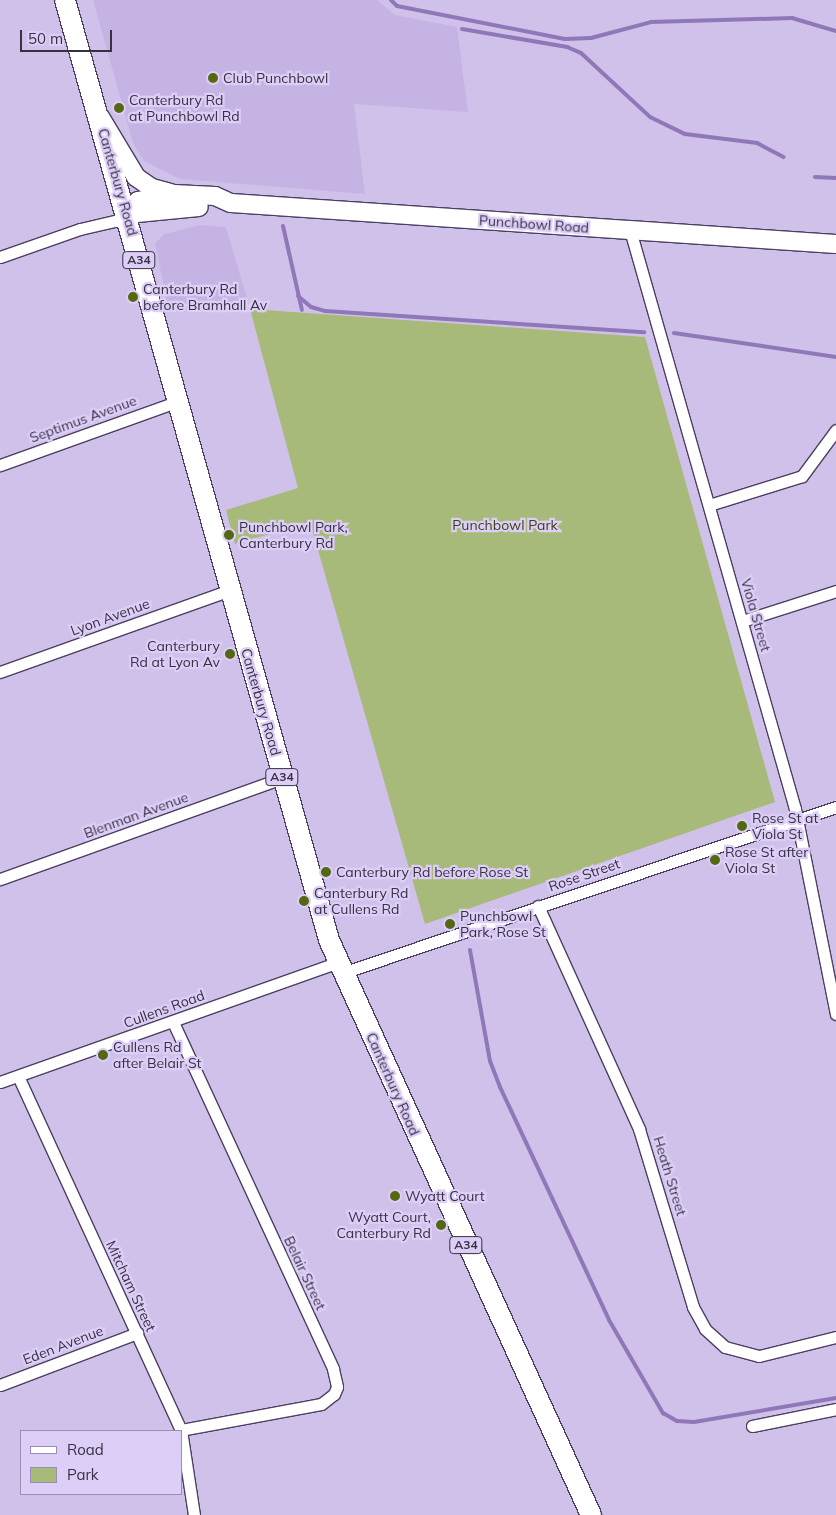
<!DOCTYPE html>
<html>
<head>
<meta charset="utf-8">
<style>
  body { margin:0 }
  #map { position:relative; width:836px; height:1515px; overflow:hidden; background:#cfc1ea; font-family:Mulish,sans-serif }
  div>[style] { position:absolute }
  .built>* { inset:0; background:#c5b4e3 }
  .green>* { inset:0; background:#a7ba79 }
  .stream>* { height:4px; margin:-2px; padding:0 2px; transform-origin:2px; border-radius:2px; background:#9077b7 }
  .roads { filter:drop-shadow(1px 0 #4c3f61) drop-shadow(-1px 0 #4c3f61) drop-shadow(0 1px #4c3f61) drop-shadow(0 -1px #4c3f61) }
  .street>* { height:11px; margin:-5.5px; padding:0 5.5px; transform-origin:5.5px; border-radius:5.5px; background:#fff }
  .primary>* { height:18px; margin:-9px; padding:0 9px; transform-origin:9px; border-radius:9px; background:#fff }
  .highway>* { height:20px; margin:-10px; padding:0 10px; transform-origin:10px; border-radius:10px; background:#fff }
  .dots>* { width:14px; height:14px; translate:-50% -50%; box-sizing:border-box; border:2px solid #dccef7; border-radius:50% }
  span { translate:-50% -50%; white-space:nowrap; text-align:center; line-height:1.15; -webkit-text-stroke:4.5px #dccef7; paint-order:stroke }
  .shield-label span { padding:1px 4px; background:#dccef7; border:1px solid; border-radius:4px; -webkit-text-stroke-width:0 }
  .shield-label { font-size:12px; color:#373141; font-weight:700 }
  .poi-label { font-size:14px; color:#373141 }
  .left { translate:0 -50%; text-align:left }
  .right { translate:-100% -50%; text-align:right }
  .street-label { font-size:14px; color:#373141 }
  .park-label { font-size:14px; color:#38440e }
  .legend { position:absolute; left:20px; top:1430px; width:162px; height:65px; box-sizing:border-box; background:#dccef7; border:1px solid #9a8fae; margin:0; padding:6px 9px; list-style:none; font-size:15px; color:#373141 }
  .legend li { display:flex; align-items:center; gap:10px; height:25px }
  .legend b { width:25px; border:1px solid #9a8fae }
  .scale { position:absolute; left:20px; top:30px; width:92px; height:22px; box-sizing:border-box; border:2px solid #373141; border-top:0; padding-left:6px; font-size:15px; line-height:18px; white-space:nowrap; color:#373141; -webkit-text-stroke:4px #dccef7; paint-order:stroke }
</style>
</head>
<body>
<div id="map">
  <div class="built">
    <div style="clip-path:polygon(93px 0,377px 0,395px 15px,457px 27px,468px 112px,354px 104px,365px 194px,180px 179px,144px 161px,133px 143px)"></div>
    <div style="clip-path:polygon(200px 225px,226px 227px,250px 309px,169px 312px,155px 243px,165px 234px)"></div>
  </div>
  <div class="green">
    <div style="clip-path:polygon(250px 309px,645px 337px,775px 802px,425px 924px,310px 522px,235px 544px,226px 510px,298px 488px)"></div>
  </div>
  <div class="stream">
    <div style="left:391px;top:0;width:8px;rotate:45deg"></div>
    <div style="left:397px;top:6px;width:171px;rotate:11.1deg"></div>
    <div style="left:565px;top:39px;width:26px;rotate:-2deg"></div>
    <div style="left:591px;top:38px;width:62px;rotate:-14.9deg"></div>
    <div style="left:651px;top:22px;width:141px;rotate:-1.6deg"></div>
    <div style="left:792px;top:18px;width:46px;rotate:16.5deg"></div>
    <div style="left:462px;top:29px;width:107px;rotate:9.7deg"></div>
    <div style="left:567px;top:47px;width:15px;rotate:23deg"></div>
    <div style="left:581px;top:53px;width:94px;rotate:42.8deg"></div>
    <div style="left:650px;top:117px;width:39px;rotate:26deg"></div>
    <div style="left:685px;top:134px;width:73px;rotate:7.1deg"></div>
    <div style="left:757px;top:143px;width:30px;rotate:28deg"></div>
    <div style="left:815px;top:177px;width:21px;rotate:3deg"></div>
    <div style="left:283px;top:226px;width:86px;rotate:77.3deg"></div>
    <div style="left:298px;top:296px;width:17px;rotate:40deg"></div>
    <div style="left:311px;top:307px;width:15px;rotate:16deg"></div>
    <div style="left:325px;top:311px;width:320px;rotate:3.8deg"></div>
    <div style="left:674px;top:333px;width:164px;rotate:8.4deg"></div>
    <div style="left:470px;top:950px;width:113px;rotate:79.8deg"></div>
    <div style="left:490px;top:1061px;width:28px;rotate:69deg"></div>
    <div style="left:500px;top:1087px;width:257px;rotate:64.9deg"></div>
    <div style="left:609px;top:1320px;width:108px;rotate:59.9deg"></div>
    <div style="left:663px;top:1413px;width:16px;rotate:30deg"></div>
    <div style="left:677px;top:1421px;width:17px;rotate:3deg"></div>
    <div style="left:694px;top:1422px;width:144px;rotate:-9.6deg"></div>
  </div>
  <div class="roads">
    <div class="street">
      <div style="left:630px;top:230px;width:602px;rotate:74.09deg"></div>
      <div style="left:795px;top:809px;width:209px;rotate:78.7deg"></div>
      <div style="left:0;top:257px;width:85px;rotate:-19.3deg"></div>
      <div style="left:80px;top:229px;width:37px;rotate:-13deg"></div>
      <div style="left:116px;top:221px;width:13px;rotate:-32deg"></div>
      <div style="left:0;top:465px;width:187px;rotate:-19.7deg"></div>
      <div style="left:709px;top:505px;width:97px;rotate:-17.3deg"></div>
      <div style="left:802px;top:476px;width:57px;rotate:-53.5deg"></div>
      <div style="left:742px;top:621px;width:99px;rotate:-17.7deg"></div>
      <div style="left:0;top:672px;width:244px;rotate:-19.6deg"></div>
      <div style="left:0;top:879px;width:300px;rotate:-19.7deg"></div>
      <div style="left:538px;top:906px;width:245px;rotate:65.6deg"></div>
      <div style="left:639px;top:1129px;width:186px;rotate:73.1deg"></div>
      <div style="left:693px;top:1307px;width:25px;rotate:61deg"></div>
      <div style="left:705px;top:1329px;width:27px;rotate:42deg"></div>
      <div style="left:725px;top:1347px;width:35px;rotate:15deg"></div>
      <div style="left:759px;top:1356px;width:79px;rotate:-13.9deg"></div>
      <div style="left:342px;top:973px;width:521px;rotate:-18.57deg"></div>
      <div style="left:173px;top:1022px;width:382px;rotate:65.2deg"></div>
      <div style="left:333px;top:1369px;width:18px;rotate:77deg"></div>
      <div style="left:337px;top:1387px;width:8px;rotate:113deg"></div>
      <div style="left:334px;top:1394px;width:16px;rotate:142deg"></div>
      <div style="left:321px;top:1404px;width:142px;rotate:169.5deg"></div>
      <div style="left:18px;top:1076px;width:390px;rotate:65.3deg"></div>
      <div style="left:181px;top:1430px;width:86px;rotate:81.3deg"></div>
      <div style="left:0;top:1082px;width:359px;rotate:-19.5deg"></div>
      <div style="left:0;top:1385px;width:147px;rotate:-20.8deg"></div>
      <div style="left:752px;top:1426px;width:86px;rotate:-11.4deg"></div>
    </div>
    <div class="primary">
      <div style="left:100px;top:117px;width:70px;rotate:59deg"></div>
      <div style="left:136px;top:177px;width:19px;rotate:35deg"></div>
      <div style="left:152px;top:188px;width:20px;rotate:15deg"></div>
      <div style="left:127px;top:214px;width:17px;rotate:-50deg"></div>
      <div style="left:138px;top:201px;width:37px;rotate:-11deg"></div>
      <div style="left:174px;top:194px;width:41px;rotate:2.8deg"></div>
      <div style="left:215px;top:196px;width:17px;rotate:24deg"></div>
      <div style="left:231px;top:203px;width:606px;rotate:3.88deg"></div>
      <div style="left:127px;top:214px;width:72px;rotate:-5.6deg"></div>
    </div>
    <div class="highway">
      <div style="left:65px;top:0;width:976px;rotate:74.31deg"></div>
      <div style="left:329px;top:940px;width:632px;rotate:65.5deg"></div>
    </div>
  </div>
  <div class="dots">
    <div style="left:213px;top:78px;background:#546711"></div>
    <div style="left:119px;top:108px;background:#546711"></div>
    <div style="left:133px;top:297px;background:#546711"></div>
    <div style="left:229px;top:535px;background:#546711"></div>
    <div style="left:230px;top:654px;background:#546711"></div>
    <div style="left:742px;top:826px;background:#546711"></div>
    <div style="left:715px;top:860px;background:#546711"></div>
    <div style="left:326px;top:872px;background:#546711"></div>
    <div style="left:304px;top:901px;background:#546711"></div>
    <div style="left:450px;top:924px;background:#546711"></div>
    <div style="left:103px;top:1055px;background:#546711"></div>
    <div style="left:395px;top:1196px;background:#546711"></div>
    <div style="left:441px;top:1225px;background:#546711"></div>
  </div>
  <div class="shield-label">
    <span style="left:139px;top:260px">A34</span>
    <span style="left:282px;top:777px">A34</span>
    <span style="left:466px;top:1245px">A34</span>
  </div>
  <div class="poi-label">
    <span class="left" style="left:223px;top:78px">Club Punchbowl</span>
    <span class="left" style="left:129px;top:108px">Canterbury Rd<br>at Punchbowl Rd</span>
    <span class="left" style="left:143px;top:297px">Canterbury Rd<br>before Bramhall Av</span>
    <span class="left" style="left:239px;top:535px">Punchbowl Park,<br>Canterbury Rd</span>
    <span class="right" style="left:220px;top:654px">Canterbury<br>Rd at Lyon Av</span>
    <span class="left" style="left:752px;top:826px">Rose St at<br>Viola St</span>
    <span class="left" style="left:725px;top:860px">Rose St after<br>Viola St</span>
    <span class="left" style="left:336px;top:872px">Canterbury Rd before Rose St</span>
    <span class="left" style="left:314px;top:901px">Canterbury Rd<br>at Cullens Rd</span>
    <span class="left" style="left:460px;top:924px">Punchbowl<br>Park, Rose St</span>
    <span class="left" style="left:113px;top:1055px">Cullens Rd<br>after Belair St</span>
    <span class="left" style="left:405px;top:1196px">Wyatt Court</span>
    <span class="right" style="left:431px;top:1225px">Wyatt Court,<br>Canterbury Rd</span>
  </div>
  <div class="street-label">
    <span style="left:118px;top:182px;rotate:74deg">Canterbury Road</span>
    <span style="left:534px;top:224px;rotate:4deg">Punchbowl Road</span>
    <span style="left:83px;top:419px;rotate:-20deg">Septimus Avenue</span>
    <span style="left:756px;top:615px;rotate:74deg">Viola Street</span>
    <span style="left:110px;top:617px;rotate:-20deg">Lyon Avenue</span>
    <span style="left:261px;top:702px;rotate:74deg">Canterbury Road</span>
    <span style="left:136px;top:815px;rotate:-20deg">Blenman Avenue</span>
    <span style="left:584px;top:875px;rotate:-19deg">Rose Street</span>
    <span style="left:164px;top:1009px;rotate:-20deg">Cullens Road</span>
    <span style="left:393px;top:1084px;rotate:66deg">Canterbury Road</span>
    <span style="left:670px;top:1176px;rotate:73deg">Heath Street</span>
    <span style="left:305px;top:1273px;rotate:65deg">Belair Street</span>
    <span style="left:131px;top:1286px;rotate:65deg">Mitcham Street</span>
    <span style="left:63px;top:1345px;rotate:-21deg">Eden Avenue</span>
  </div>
  <div class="park-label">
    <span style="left:505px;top:525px">Punchbowl Park</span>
  </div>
  <ul class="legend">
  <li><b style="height:6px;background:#fff"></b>Road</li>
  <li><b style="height:14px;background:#a7ba79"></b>Park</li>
  </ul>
  <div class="scale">50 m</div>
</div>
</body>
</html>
